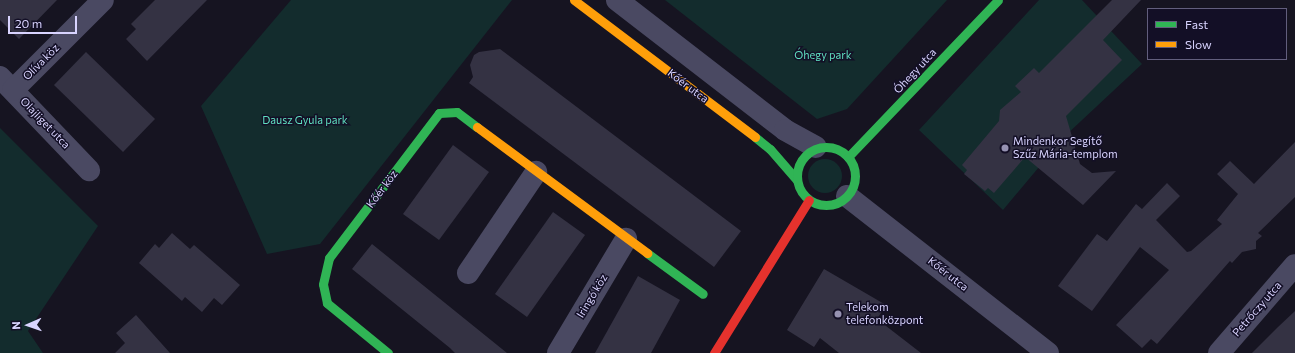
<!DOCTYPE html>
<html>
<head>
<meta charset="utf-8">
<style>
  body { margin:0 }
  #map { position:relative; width:1295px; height:353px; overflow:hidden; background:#161421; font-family:Commissioner,sans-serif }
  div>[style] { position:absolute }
  .green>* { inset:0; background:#132c2d }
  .round { border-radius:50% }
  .building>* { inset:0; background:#343243 }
  .street>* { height:22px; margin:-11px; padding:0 11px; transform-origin:11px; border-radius:11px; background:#4a4962 }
  .fast>* { height:9px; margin:-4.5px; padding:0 4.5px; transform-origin:4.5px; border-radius:4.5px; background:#30b455 }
  .fast>.ring { margin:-4.5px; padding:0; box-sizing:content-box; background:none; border:9px solid #30b455; border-radius:50% }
  .slow>* { height:9px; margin:-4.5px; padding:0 4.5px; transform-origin:4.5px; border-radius:4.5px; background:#ff9f0a }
  .jam>* { height:9px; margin:-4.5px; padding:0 4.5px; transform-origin:4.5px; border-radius:4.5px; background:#e5322d }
  .dots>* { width:11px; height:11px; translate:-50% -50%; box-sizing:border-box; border:2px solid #130f26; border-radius:50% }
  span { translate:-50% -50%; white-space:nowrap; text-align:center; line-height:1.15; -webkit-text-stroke:3px #130f26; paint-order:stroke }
  .park-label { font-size:11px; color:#5fe0c0 }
  .street-label { font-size:11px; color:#d9d4ff }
  .poi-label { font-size:11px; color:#d9d4ff }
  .left { translate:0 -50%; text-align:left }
  .legend { position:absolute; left:1147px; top:8px; width:140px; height:52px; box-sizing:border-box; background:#130f26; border:1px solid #625e7d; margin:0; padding:5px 7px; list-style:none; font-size:12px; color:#d9d4ff }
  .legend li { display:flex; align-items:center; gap:8px; height:20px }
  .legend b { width:20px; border:1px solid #625e7d }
  .north { position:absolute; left:8px; top:305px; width:40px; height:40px; -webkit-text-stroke:3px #130f26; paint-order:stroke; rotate:268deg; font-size:11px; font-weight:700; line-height:16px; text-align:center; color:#d9d4ff }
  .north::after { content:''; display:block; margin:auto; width:14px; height:18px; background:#d9d4ff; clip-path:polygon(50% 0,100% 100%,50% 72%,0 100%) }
  .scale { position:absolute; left:8px; top:16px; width:69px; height:18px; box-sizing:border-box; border:2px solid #d9d4ff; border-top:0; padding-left:5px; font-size:12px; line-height:14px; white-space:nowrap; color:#d9d4ff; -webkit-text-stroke:3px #130f26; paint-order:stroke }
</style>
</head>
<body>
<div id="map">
  <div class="green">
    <div style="clip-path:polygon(291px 0,512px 0,320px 244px,267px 254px,201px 106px)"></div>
    <div style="clip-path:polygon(665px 0,947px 0,847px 109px,817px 119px)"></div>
    <div style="clip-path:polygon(1039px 0,1082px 0,1142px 64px,1065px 136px,1003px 210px,919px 130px)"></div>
    <div style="clip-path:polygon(0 128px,98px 226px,28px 331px,43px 353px,0 353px)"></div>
    <div class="round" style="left:808px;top:159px;width:34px;height:34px"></div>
  </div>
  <div class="building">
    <div style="clip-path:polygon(0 0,57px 0,19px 39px,0 20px)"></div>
    <div style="clip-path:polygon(155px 0,207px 0,147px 61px,126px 39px,136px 29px,131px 24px)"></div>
    <div style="clip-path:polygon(1112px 0,1141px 0,1103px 40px,1122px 60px,1066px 116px,1080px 164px,1092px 173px,1116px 171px,1083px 205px,1025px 157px,994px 193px,988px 188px,985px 191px,964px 174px,967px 170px,962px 165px,999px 121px,1000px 110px,1021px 92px,1015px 86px,1034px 68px,1039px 73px)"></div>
    <div style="clip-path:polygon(500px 49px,741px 231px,714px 267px,469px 83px,473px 77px,470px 65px,474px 55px,479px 52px)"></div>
    <div style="clip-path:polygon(86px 52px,155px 119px,123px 152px,54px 85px)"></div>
    <div style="clip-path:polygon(1295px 142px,1295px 197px,1258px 233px,1262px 236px,1256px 241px,1256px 249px,1242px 252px,1232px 263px,1230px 261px,1157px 344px,1151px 339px,1142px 348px,1116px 325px,1169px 270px,1140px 247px,1092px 311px,1058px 286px,1097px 234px,1107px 241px,1136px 204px,1142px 209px,1167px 183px,1180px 196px,1156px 220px,1187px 252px,1191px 251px,1222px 224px,1217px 220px,1238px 194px,1217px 174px,1230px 161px,1254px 184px)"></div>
    <div style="clip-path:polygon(453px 145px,489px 172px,439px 240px,403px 214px)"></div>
    <div style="clip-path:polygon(553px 212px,585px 235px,527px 317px,495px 294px)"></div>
    <div style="clip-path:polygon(172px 233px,190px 249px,194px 245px,240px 285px,222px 305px,214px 298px,202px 312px,185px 297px,182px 301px,139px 263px,155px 244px,159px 248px)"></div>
    <div style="clip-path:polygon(372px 244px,507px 353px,455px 353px,450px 348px,352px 269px)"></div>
    <div style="clip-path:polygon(824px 269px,886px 305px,877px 319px,921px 353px,839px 353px,820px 338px,814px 347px,787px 330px)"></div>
    <div style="clip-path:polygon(638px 276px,680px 300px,651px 353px,595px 353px)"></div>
    <div style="clip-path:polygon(1295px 311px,1295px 353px,1252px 353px,1278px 327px)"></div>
    <div style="clip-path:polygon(136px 315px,170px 353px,115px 353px,125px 343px,116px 333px)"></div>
  </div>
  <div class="street">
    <div style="left:617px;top:0;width:212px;rotate:37.7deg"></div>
    <div style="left:785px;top:130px;width:35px;rotate:29deg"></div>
    <div style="left:0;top:77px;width:129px;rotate:46.3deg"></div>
    <div style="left:13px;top:90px;width:127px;rotate:-45deg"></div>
    <div style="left:847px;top:196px;width:255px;rotate:38deg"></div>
    <div style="left:468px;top:273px;width:122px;rotate:-56deg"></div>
    <div style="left:558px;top:353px;width:133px;rotate:-59.2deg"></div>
    <div style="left:1219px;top:353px;width:116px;rotate:-49.2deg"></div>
  </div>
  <div class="fast">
    <div style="left:755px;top:137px;width:19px;rotate:39deg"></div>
    <div style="left:770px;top:149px;width:40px;rotate:49deg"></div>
    <div class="ring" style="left:797px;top:147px;width:49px;height:49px"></div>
    <div style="left:848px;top:157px;width:217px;rotate:-46.3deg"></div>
    <div style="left:647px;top:253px;width:69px;rotate:36.2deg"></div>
    <div style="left:388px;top:353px;width:79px;rotate:-140.7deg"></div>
    <div style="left:327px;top:303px;width:19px;rotate:-102deg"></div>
    <div style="left:323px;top:284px;width:27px;rotate:-77deg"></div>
    <div style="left:329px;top:258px;width:182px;rotate:-52.8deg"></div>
    <div style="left:439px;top:113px;width:18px;rotate:-3deg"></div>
    <div style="left:457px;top:112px;width:25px;rotate:37deg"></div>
  </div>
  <div class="slow">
    <div style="left:574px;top:0;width:227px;rotate:37.1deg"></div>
    <div style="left:477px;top:127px;width:212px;rotate:36.5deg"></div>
  </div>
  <div class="jam">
    <div style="left:714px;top:353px;width:180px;rotate:-58.2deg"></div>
  </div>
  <div class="dots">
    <div style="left:1005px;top:148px;background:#9591b1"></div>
    <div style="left:838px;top:314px;background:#9591b1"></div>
  </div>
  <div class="park-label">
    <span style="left:823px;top:55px">Óhegy park</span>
    <span style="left:305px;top:120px">Dausz Gyula park</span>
  </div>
  <div class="street-label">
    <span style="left:41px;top:62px;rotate:-45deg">Olíva köz</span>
    <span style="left:915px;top:71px;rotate:-47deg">Óhegy utca</span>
    <span style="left:688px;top:86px;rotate:37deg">Kőér utca</span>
    <span style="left:45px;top:123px;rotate:46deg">Olajliget utca</span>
    <span style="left:382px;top:189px;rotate:-53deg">Kőér köz</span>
    <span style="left:948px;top:274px;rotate:38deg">Kőér utca</span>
    <span style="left:592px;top:296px;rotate:-59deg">Iringó köz</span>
    <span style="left:1257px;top:309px;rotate:-49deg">Petrőczy utca</span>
  </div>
  <div class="poi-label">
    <span class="left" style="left:1013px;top:148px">Mindenkor Segítő<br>Szűz Mária-templom</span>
    <span class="left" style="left:846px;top:314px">Telekom<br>telefonközpont</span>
  </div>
  <ul class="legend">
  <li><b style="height:5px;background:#30b455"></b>Fast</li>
  <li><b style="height:5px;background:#ff9f0a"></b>Slow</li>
  </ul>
  <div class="north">N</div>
  <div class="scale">20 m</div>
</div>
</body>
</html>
